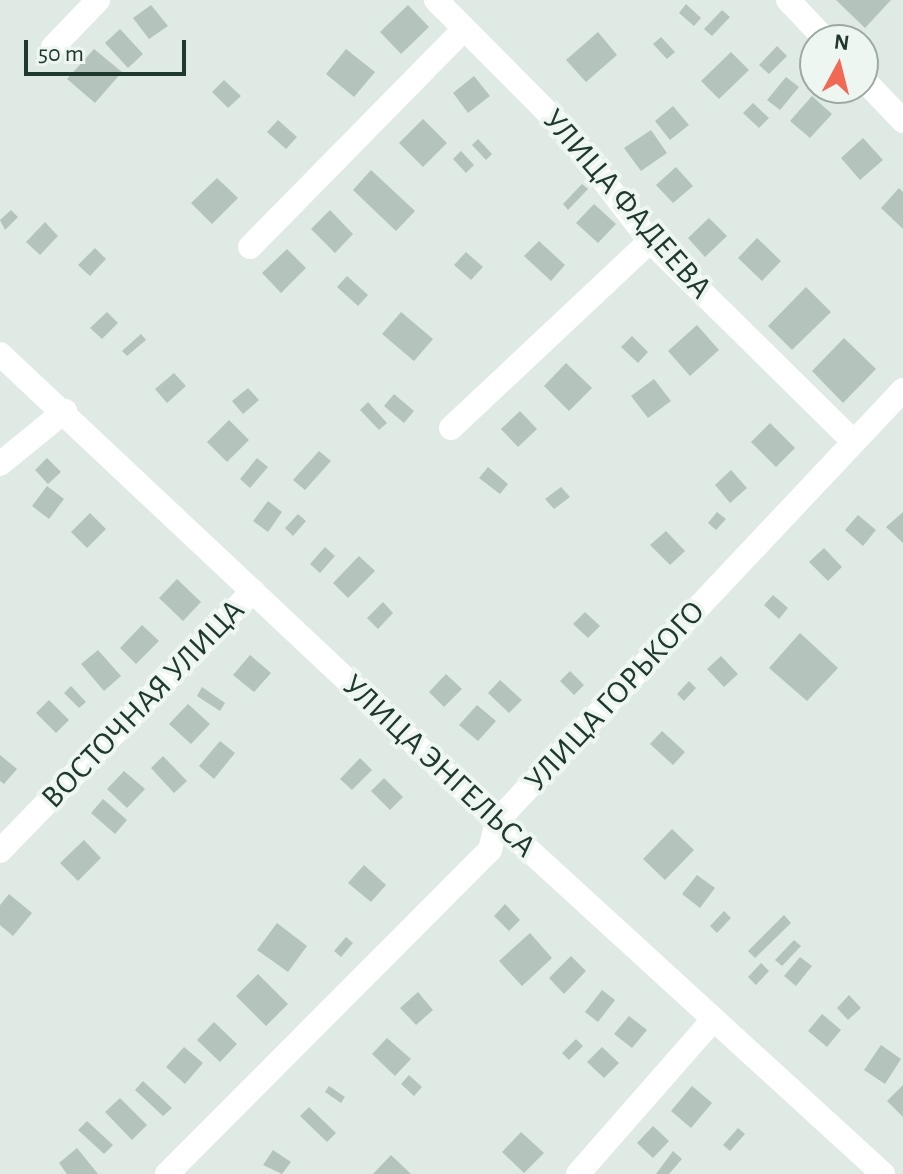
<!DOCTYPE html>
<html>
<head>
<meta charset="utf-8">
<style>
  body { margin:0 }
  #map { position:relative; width:903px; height:1174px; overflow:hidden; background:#deeae3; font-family:"Alegreya Sans",sans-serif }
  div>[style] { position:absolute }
  .building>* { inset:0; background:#b4c4bc }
  .street>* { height:24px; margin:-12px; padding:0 12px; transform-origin:12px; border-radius:12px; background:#fff }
  .secondary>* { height:24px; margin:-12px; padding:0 12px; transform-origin:12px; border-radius:12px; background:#fff }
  span { translate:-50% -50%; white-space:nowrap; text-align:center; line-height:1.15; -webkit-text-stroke:8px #eef6f1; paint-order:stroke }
  .street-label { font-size:32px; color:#20392f }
  .north { position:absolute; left:799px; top:24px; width:80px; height:80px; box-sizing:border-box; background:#eef6f1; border:2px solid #9caaa3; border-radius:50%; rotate:7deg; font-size:22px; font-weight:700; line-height:32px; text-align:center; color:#20392f }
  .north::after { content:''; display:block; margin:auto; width:28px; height:36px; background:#f16955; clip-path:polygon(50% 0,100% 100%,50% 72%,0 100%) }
  .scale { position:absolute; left:24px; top:40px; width:162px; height:36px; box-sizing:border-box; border:4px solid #20392f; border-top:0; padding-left:10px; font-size:24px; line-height:28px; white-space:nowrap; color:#20392f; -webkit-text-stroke:6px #eef6f1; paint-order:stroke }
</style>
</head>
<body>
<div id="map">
  <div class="building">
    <div style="clip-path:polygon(836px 0,891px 0,865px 28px)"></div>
    <div style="clip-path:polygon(686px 4px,701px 18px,694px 26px,679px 13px)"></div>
    <div style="clip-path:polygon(151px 5px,168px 26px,149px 39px,133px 18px)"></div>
    <div style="clip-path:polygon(408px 5px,429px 27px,401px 54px,380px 32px)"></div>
    <div style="clip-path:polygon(722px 10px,730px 17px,712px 36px,704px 29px)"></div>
    <div style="clip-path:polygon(120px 29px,143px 54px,128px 68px,105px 43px)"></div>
    <div style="clip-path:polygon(598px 32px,617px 55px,586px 82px,566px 60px)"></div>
    <div style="clip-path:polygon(661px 37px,675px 52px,667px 59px,653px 44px)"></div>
    <div style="clip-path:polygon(777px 46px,787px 56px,769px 74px,759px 65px)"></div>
    <div style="clip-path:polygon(94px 49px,122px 72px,95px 103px,67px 79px)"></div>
    <div style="clip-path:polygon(346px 49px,375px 72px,354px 97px,326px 74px)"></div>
    <div style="clip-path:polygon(731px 52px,749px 70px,719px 99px,701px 81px)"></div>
    <div style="clip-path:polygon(474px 76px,490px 96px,468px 113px,453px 93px)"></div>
    <div style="clip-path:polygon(786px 77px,799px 87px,780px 110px,767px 100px)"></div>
    <div style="clip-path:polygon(224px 80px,241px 96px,228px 108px,212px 92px)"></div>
    <div style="clip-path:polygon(812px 96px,832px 114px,810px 138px,790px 121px)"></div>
    <div style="clip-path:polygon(753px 103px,769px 118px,759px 128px,743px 113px)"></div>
    <div style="clip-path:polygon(673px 106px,689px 125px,670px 140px,655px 121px)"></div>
    <div style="clip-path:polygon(423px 119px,447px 143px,423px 167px,399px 143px)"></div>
    <div style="clip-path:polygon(278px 120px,297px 137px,286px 149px,267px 132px)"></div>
    <div style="clip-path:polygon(651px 130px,667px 153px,641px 171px,624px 148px)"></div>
    <div style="clip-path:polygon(863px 138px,883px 160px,860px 180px,841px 158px)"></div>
    <div style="clip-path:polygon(478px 139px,492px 154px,486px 160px,472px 145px)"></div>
    <div style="clip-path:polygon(461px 151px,474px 165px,466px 173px,453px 159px)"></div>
    <div style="clip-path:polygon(676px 167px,693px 186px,673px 203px,656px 185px)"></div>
    <div style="clip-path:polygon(371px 170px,415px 211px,396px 231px,353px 190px)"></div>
    <div style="clip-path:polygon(217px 178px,238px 198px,212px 224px,191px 203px)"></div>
    <div style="clip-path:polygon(582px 184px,588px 189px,568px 210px,563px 204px)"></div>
    <div style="clip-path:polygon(899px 188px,903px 192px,903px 229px,881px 208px)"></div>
    <div style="clip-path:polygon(594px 204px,616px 224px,598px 243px,576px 223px)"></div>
    <div style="clip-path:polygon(11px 210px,18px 217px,5px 230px,0 220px)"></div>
    <div style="clip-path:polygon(330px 210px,353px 234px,335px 253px,311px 229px)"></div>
    <div style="clip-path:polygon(709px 218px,727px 236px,705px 257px,688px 238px)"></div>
    <div style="clip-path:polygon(45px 222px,58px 236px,40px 255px,26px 242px)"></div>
    <div style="clip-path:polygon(757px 238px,781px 261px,762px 281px,738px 258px)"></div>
    <div style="clip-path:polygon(539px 241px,565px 265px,551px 281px,524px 256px)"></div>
    <div style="clip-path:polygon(95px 248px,106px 259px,90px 276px,78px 265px)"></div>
    <div style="clip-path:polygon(287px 249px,306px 268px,281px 293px,262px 273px)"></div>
    <div style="clip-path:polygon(466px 252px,483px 267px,471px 280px,454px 265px)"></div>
    <div style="clip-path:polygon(347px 276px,368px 295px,358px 306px,337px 287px)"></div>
    <div style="clip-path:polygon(806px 287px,831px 312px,792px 350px,768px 326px)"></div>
    <div style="clip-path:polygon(107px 312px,118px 323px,102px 339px,90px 328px)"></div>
    <div style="clip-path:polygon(401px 312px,433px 339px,414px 361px,382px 334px)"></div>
    <div style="clip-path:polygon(697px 325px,719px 350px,690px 376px,668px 351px)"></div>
    <div style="clip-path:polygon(141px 334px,146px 340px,127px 356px,122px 351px)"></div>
    <div style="clip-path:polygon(632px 336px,648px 352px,638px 363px,621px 347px)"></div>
    <div style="clip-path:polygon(844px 338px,876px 369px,843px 403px,812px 371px)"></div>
    <div style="clip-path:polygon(566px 363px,592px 388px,569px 411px,544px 386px)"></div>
    <div style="clip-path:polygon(174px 373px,186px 386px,167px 403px,155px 389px)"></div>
    <div style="clip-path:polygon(654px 379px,671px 401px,648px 418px,631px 396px)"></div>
    <div style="clip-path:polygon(248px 388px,259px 400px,243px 414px,232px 401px)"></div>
    <div style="clip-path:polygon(394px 394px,414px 411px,404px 423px,384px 406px)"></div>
    <div style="clip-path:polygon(368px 402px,387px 423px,379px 430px,360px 410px)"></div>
    <div style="clip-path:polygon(520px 411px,537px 429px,518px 447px,501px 429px)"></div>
    <div style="clip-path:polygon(229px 420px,249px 440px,227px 462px,207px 442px)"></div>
    <div style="clip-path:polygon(770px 423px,795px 448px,776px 467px,751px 442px)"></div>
    <div style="clip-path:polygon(319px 451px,331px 461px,305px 490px,293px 480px)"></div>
    <div style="clip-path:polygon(47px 458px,61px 472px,48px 484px,35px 470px)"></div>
    <div style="clip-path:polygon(257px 458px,268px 467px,250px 488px,240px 479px)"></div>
    <div style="clip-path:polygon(488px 467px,508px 484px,500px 494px,479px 478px)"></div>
    <div style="clip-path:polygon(731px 470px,747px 488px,730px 503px,715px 485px)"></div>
    <div style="clip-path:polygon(47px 486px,64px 499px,49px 519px,32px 506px)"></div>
    <div style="clip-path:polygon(561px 487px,570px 497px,554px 509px,545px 499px)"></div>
    <div style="clip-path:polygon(268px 501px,282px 512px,268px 532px,253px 521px)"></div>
    <div style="clip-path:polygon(717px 512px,726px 519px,716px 530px,708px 523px)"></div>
    <div style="clip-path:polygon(903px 512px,903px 543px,886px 527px)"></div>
    <div style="clip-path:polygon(90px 513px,106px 529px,87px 548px,71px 532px)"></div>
    <div style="clip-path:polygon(298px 514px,306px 521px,293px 536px,285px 528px)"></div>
    <div style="clip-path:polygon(858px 515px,876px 530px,863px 546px,845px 530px)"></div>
    <div style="clip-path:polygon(666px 531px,685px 551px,670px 565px,650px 545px)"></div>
    <div style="clip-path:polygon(325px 547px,335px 556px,320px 573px,310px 564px)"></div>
    <div style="clip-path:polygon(824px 548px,842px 567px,828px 581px,809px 562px)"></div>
    <div style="clip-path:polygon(359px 556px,375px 571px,348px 598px,333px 583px)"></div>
    <div style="clip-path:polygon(177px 579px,201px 602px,183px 621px,159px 598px)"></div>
    <div style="clip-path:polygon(773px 595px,788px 608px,779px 619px,764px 605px)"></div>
    <div style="clip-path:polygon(383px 602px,393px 613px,378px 629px,367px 618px)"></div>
    <div style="clip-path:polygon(585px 612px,600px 626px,588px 638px,573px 624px)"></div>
    <div style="clip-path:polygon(142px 625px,159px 641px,136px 664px,120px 648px)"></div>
    <div style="clip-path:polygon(800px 633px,838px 668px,807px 701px,769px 668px)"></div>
    <div style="clip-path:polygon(98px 650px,121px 676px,104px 691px,81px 664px)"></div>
    <div style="clip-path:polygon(250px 655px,271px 673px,254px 692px,233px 675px)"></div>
    <div style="clip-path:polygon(721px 656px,738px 674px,724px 687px,707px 669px)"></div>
    <div style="clip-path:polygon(570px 671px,584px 685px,574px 695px,560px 681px)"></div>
    <div style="clip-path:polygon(446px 674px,462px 689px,444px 707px,429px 692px)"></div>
    <div style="clip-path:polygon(500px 680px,522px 700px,509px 713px,488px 693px)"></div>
    <div style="clip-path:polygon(689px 681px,696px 688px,684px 701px,677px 694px)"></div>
    <div style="clip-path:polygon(71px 686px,86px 702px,79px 708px,64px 693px)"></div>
    <div style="clip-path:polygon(202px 687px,225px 703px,220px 711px,197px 696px)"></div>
    <div style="clip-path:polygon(49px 700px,69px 720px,56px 733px,36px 713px)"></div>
    <div style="clip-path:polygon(188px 704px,210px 724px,191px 744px,169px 724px)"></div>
    <div style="clip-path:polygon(477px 705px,496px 721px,478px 741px,459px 725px)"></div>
    <div style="clip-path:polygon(662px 731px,685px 752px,673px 765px,650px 744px)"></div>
    <div style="clip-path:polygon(220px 741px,235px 753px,214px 779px,199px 766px)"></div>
    <div style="clip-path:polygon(0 755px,17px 769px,4px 784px,0 781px)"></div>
    <div style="clip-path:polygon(163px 756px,187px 781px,174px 793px,151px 768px)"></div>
    <div style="clip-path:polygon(360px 758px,372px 770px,352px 790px,340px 779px)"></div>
    <div style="clip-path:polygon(124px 771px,145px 789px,127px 808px,107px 789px)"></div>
    <div style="clip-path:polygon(384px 778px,403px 797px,390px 810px,371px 791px)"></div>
    <div style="clip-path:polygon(103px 799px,127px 820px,115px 834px,91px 813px)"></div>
    <div style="clip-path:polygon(672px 829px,694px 850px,665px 880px,643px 859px)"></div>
    <div style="clip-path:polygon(84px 840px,101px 858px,78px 881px,60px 863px)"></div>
    <div style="clip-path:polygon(364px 865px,386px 885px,371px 902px,348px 883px)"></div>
    <div style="clip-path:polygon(697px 875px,715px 888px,700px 908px,682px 894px)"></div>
    <div style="clip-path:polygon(9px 894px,32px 913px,13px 936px,0 925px,0 905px)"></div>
    <div style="clip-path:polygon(505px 904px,520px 920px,509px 931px,494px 916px)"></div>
    <div style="clip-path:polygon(724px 911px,731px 918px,717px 933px,710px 926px)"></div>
    <div style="clip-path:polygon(784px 915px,791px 923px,755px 958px,748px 951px)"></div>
    <div style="clip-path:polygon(277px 923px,307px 946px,288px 972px,257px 950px)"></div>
    <div style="clip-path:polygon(530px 933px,552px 958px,522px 986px,499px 961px)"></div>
    <div style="clip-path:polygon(346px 937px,353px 943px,341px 957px,334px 951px)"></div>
    <div style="clip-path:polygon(794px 940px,801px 946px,782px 966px,775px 960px)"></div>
    <div style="clip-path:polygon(571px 956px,586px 971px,564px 994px,549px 978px)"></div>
    <div style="clip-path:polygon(800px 957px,812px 966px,796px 986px,784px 976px)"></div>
    <div style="clip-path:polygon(761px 963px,769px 971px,756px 985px,748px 977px)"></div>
    <div style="clip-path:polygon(258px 974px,288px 1004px,266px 1026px,236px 996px)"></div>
    <div style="clip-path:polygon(602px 990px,615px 1000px,598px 1022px,585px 1012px)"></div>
    <div style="clip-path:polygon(418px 992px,433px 1010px,416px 1025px,400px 1008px)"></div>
    <div style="clip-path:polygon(849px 995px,861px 1008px,848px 1020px,837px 1008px)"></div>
    <div style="clip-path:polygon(822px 1014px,841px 1030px,827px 1047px,808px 1031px)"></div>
    <div style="clip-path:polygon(629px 1016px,647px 1030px,632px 1048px,614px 1034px)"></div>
    <div style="clip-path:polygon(214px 1022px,237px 1044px,220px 1062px,197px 1040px)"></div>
    <div style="clip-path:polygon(387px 1038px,411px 1059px,395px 1076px,372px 1054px)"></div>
    <div style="clip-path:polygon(576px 1039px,583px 1046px,569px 1060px,562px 1053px)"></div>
    <div style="clip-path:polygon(881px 1045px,901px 1059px,885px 1084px,864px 1070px)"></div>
    <div style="clip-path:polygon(184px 1047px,203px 1063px,185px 1084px,166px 1067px)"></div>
    <div style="clip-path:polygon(602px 1047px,619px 1063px,604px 1078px,587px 1062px)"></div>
    <div style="clip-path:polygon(409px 1075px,422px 1087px,414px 1096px,401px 1084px)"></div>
    <div style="clip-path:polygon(143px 1081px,172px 1108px,163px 1116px,135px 1090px)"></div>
    <div style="clip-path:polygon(903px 1085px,903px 1117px,887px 1101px)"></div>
    <div style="clip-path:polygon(329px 1086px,345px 1097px,341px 1103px,325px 1092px)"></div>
    <div style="clip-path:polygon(692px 1086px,712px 1103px,691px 1128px,671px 1111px)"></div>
    <div style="clip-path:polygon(120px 1098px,147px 1125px,132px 1140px,105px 1112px)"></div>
    <div style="clip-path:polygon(309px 1107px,336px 1133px,327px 1142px,300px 1116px)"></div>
    <div style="clip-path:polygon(87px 1121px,113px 1145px,104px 1154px,78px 1130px)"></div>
    <div style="clip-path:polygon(653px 1126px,669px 1141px,653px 1158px,637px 1143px)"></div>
    <div style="clip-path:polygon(738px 1128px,745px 1134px,730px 1151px,723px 1145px)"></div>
    <div style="clip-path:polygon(521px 1132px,544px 1153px,524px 1173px,502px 1152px)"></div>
    <div style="clip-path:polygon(77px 1148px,98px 1174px,67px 1174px,59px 1163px)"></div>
    <div style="clip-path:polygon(273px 1150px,291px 1162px,282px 1174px,263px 1165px)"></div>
    <div style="clip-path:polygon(673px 1151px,682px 1159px,669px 1174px,656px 1174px)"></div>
    <div style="clip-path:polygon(391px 1155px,411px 1174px,373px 1174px)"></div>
  </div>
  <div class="street">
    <div style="left:436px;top:0;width:182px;rotate:45.2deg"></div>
    <div style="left:564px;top:129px;width:141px;rotate:52.5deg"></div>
    <div style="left:650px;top:241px;width:285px;rotate:44.6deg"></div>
    <div style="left:788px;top:0;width:55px;rotate:46.5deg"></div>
    <div style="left:53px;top:47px;width:65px;rotate:-46.2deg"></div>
    <div style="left:863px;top:79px;width:58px;rotate:46.4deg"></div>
    <div style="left:250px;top:247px;width:304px;rotate:-45.5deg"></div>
    <div style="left:451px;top:428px;width:273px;rotate:-43.2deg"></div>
    <div style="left:0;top:464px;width:84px;rotate:-39.2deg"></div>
    <div style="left:0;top:851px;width:363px;rotate:-45.8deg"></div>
    <div style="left:167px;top:1174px;width:457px;rotate:-45.1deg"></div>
    <div style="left:490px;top:850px;width:30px;rotate:-76deg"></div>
    <div style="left:497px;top:821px;width:592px;rotate:-46.71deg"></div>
    <div style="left:578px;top:1174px;width:205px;rotate:-48.8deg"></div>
  </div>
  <div class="secondary">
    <div style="left:0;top:354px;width:682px;rotate:43.22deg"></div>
    <div style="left:497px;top:821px;width:523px;rotate:42.44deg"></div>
  </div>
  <div class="street-label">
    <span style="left:627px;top:204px;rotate:49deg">УЛИЦА ФАДЕЕВА</span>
    <span style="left:615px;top:696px;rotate:-47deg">УЛИЦА ГОРЬКОГО</span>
    <span style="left:143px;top:704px;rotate:-46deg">ВОСТОЧНАЯ УЛИЦА</span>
    <span style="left:439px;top:766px;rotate:43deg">УЛИЦА ЭНГЕЛЬСА</span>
  </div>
  <div class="north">N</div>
  <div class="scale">50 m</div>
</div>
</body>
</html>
